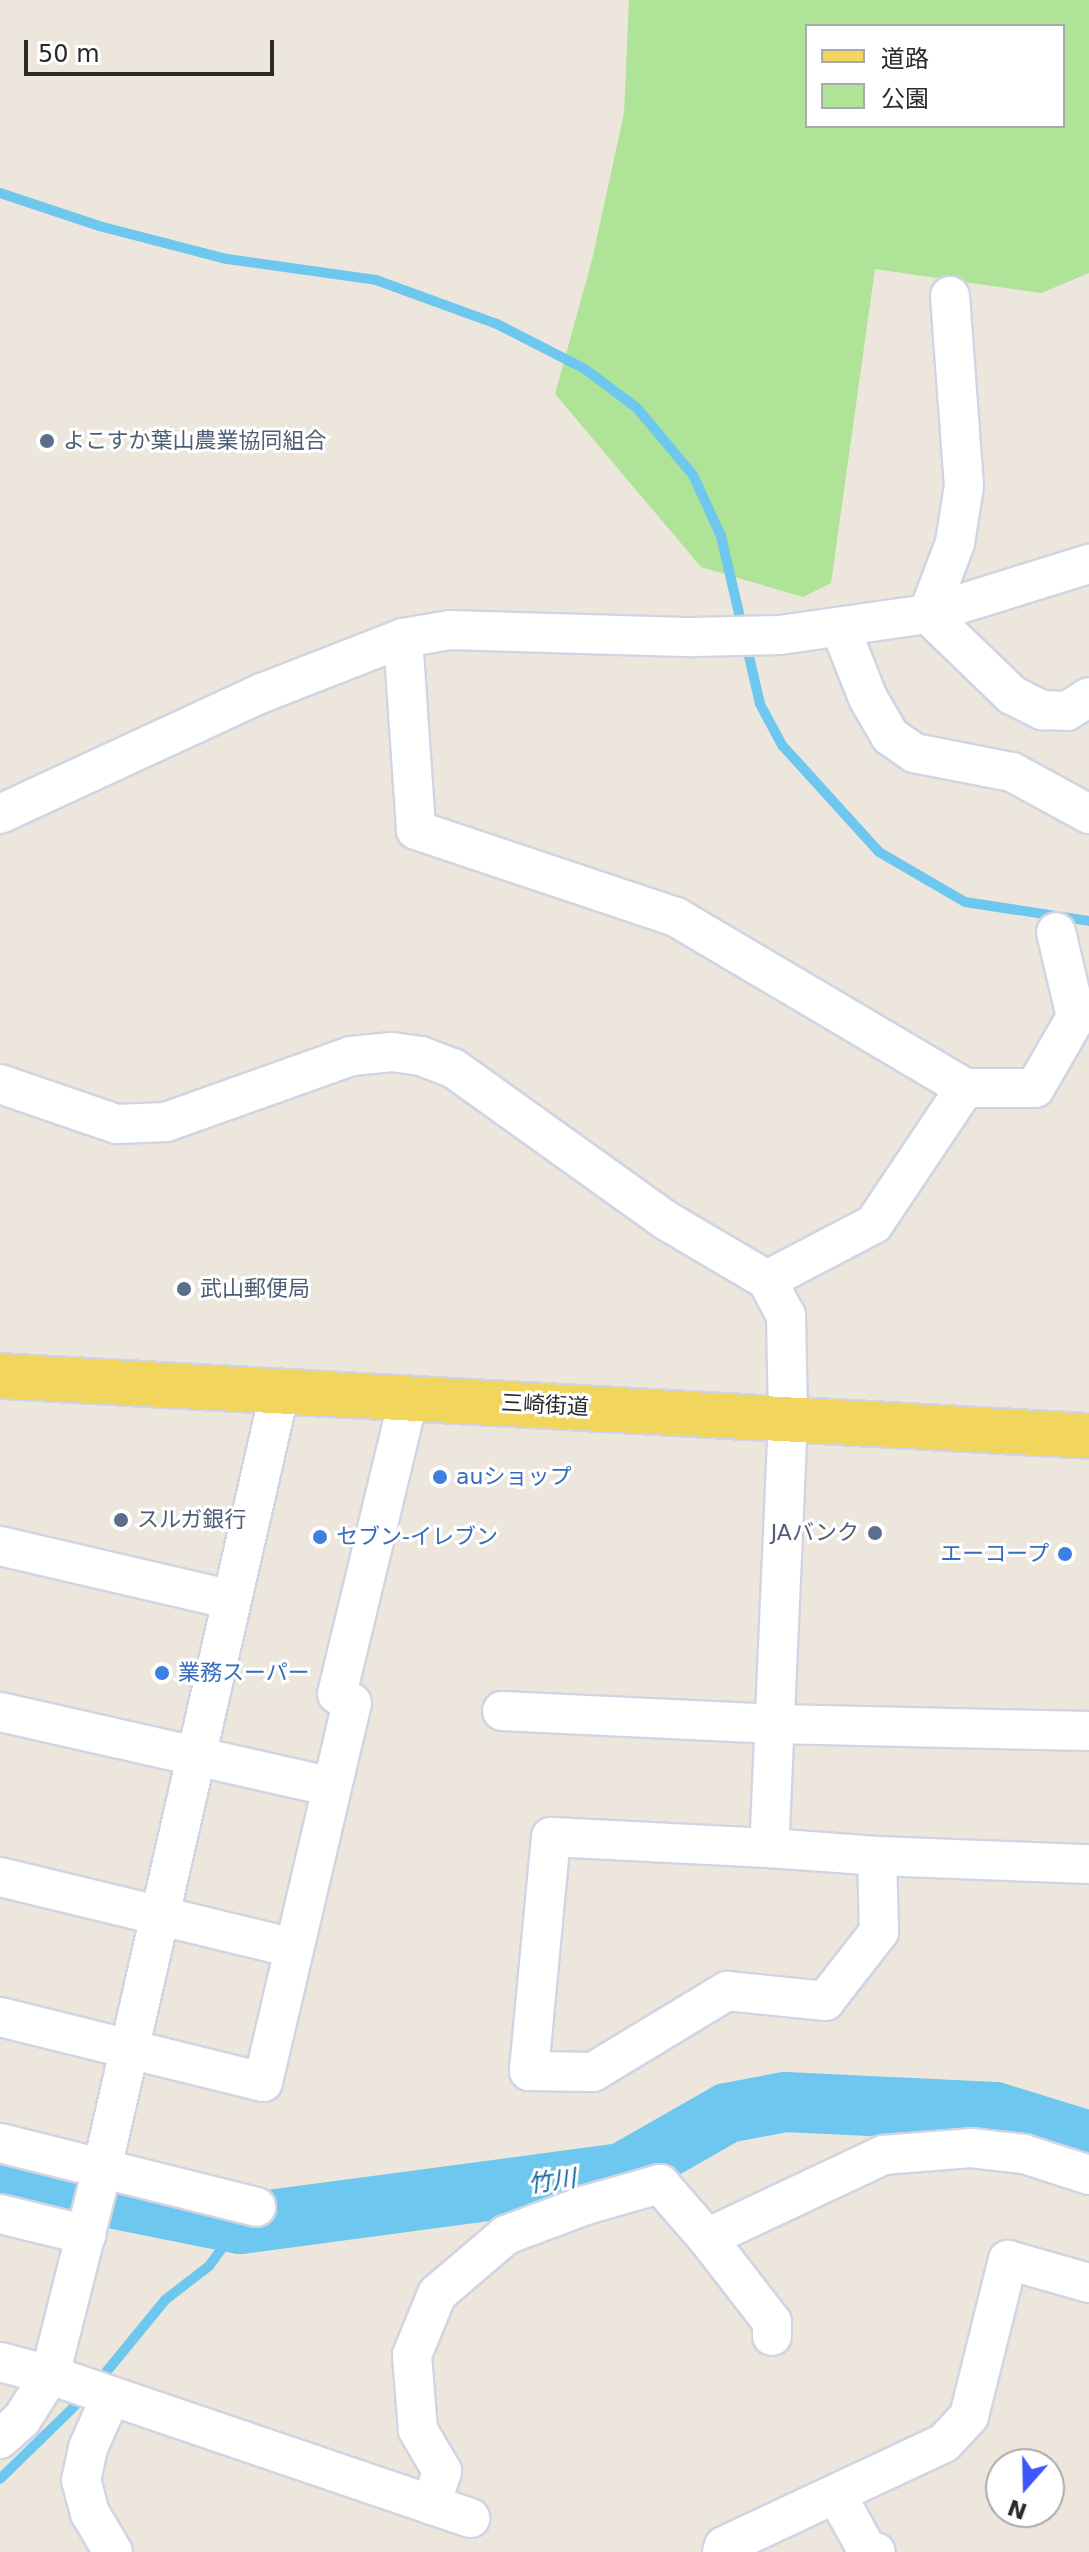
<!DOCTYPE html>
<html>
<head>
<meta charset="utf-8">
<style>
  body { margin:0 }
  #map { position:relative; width:1089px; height:2552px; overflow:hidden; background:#ece6dc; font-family:"DejaVu Sans","Noto Sans JP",sans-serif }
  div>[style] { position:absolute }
  .green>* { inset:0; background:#aee398 }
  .stream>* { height:10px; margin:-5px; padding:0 5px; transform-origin:5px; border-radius:5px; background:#6ec7ef }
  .river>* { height:60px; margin:-30px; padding:0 30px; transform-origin:30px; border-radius:30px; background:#6ec7ef }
  .roads { filter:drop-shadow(2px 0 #d1d4e3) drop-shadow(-2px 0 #d1d4e3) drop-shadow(0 2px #d1d4e3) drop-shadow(0 -2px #d1d4e3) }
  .minor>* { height:38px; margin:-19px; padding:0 19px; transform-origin:19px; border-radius:19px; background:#fff }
  .major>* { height:44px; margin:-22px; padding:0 22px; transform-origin:22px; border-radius:22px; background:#f1d55c }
  .dots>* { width:22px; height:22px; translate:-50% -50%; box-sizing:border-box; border:4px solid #fff; border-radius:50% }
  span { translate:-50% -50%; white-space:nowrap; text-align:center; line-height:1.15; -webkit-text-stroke:6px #fff; paint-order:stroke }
  .service-label { font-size:22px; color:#4e5e75 }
  .left { translate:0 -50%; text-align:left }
  .right { translate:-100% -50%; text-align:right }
  .street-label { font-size:22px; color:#2a2a2a }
  .shop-label { font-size:22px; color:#366cbe }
  .water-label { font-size:24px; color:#0d649c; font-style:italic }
  .legend { position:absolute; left:805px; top:24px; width:260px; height:104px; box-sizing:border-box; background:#fff; border:2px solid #aaa; margin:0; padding:10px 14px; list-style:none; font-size:24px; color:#2a2a2a }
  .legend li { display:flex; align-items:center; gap:16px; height:40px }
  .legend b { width:40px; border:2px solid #aaa }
  .north { position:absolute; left:985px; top:2448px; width:80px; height:80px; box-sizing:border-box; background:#fff; border:2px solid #aaa; border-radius:50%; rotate:200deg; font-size:22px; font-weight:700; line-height:32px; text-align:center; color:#2a2a2a }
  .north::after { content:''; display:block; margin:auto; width:28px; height:36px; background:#3b56fb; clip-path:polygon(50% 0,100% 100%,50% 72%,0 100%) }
  .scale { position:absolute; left:24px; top:40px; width:250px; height:36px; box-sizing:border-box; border:4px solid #2a2a2a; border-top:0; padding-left:10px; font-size:24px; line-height:28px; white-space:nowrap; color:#2a2a2a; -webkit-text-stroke:6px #fff; paint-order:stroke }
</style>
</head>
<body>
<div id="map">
  <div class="green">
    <div style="clip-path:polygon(evenodd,629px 0,1089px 0,1089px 273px,1041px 293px,875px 269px,831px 583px,803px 597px,701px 567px,555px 394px,593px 256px,624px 113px,629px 0,807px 26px,1063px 26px,1063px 126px,807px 126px,807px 26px)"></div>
  </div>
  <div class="stream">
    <div style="left:0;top:193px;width:104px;rotate:18.4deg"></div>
    <div style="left:99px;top:226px;width:132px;rotate:14.5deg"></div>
    <div style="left:227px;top:259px;width:150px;rotate:8deg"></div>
    <div style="left:376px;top:280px;width:129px;rotate:20deg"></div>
    <div style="left:497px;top:324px;width:99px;rotate:27.1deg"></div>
    <div style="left:585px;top:369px;width:65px;rotate:36.9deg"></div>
    <div style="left:637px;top:408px;width:87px;rotate:50.1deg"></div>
    <div style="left:693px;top:475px;width:67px;rotate:65.3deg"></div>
    <div style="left:721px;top:536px;width:172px;rotate:76.9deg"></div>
    <div style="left:760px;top:704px;width:47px;rotate:61.8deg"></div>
    <div style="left:782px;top:745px;width:144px;rotate:47.8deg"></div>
    <div style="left:879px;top:852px;width:99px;rotate:30.2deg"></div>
    <div style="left:965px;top:902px;width:125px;rotate:8.7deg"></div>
    <div style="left:98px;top:2382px;width:106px;rotate:-50.7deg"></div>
    <div style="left:165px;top:2300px;width:56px;rotate:-37.7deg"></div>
    <div style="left:209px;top:2266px;width:52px;rotate:-53.6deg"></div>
    <div style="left:0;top:2479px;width:117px;rotate:-44.3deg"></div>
  </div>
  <div class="river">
    <div style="left:0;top:2176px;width:245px;rotate:11.3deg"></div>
    <div style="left:240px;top:2224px;width:385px;rotate:-7.6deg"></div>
    <div style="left:622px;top:2173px;width:121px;rotate:-29.7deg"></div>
    <div style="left:727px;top:2113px;width:59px;rotate:-10.7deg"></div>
    <div style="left:785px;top:2102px;width:210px;rotate:2.7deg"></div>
    <div style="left:995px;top:2112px;width:98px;rotate:17.1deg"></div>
  </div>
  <div class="roads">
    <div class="minor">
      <div style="left:950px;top:296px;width:191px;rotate:85.8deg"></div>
      <div style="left:964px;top:486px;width:58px;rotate:99deg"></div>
      <div style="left:955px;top:543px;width:76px;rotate:110.8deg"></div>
      <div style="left:928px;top:614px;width:117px;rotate:44deg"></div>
      <div style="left:1012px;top:695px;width:34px;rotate:27deg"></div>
      <div style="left:1042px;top:710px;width:25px;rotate:2deg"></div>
      <div style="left:1067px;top:711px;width:26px;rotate:-32deg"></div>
      <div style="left:840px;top:627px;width:76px;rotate:68.5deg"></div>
      <div style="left:868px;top:698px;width:44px;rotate:59.9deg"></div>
      <div style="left:890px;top:736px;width:29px;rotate:35deg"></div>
      <div style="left:914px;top:753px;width:100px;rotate:11deg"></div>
      <div style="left:1012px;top:772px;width:88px;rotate:28.6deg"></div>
      <div style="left:403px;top:638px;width:192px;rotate:86.1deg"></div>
      <div style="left:416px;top:830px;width:274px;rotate:18.5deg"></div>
      <div style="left:676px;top:917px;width:336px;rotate:30.6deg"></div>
      <div style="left:965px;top:1088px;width:164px;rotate:123.8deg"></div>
      <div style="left:874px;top:1224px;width:121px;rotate:152.4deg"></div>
      <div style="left:767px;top:1280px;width:40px;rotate:62deg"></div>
      <div style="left:786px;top:1315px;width:103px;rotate:88.9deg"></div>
      <div style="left:788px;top:1418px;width:430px;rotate:92.5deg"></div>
      <div style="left:769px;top:1848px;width:218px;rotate:-177.1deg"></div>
      <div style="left:551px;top:1837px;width:235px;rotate:95.4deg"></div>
      <div style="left:529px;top:2071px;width:64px;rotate:0.9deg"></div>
      <div style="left:593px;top:2072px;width:157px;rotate:-31.2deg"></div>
      <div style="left:727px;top:1991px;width:99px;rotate:5.8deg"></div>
      <div style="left:825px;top:2001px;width:88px;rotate:-52deg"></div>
      <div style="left:879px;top:1932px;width:76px;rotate:-91.5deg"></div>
      <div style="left:877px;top:1856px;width:212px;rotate:2.2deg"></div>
      <div style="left:0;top:814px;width:289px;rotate:-24.8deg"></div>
      <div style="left:262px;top:693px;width:151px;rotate:-21.3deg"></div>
      <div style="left:403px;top:638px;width:48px;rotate:-9.7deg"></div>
      <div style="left:450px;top:630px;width:243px;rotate:1.7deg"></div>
      <div style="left:693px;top:637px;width:87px;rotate:-1.3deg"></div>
      <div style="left:780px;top:635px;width:149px;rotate:-8.1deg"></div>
      <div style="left:928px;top:614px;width:169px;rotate:-17.3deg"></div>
      <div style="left:0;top:1084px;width:124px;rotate:18.9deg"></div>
      <div style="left:117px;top:1124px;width:49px;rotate:-2.3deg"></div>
      <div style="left:166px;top:1122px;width:196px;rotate:-19.6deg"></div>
      <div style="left:351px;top:1056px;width:41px;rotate:-5.6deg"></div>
      <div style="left:392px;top:1052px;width:29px;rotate:8deg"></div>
      <div style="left:421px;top:1056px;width:34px;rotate:21deg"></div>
      <div style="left:453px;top:1068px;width:263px;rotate:35.6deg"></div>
      <div style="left:667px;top:1221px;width:116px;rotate:30.5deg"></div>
      <div style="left:965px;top:1088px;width:70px"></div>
      <div style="left:1035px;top:1088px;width:82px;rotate:-60deg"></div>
      <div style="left:1076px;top:1017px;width:87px;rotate:-103.2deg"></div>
      <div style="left:0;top:1546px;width:238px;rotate:13.1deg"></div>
      <div style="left:502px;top:1711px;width:274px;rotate:2.7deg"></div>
      <div style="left:776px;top:1724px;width:313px;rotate:1.3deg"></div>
      <div style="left:0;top:1712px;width:340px;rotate:12.7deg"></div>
      <div style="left:769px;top:1848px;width:108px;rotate:4.2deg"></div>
      <div style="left:0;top:1877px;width:302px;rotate:13.6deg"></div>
      <div style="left:0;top:2017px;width:271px;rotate:13.9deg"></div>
      <div style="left:263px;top:2082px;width:389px;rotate:-76.8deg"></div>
      <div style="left:352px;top:1703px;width:17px;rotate:-149deg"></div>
      <div style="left:337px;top:1694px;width:306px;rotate:-76.4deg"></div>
      <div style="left:0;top:2143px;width:264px;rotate:14deg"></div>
      <div style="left:0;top:2214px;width:89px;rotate:13.7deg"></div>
      <div style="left:772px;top:2336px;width:14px;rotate:-90deg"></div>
      <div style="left:772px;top:2322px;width:106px;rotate:-127.7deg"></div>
      <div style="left:707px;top:2238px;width:195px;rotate:-25.2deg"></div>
      <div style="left:883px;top:2155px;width:88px;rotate:-4.5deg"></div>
      <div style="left:971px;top:2148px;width:53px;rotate:6.5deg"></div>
      <div style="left:1024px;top:2154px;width:68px;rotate:17.9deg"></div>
      <div style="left:0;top:2362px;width:52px;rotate:14.6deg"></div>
      <div style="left:50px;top:2375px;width:444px;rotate:18.8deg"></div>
      <div style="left:111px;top:2396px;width:57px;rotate:113.9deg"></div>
      <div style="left:88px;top:2448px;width:33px;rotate:102deg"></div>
      <div style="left:81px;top:2480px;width:34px;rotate:75deg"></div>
      <div style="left:90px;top:2513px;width:45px;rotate:59.5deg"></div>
      <div style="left:0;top:2439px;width:30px;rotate:-42deg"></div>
      <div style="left:22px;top:2419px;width:52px;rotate:-57.5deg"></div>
      <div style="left:50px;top:2375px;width:212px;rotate:-75.8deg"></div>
      <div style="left:102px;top:2169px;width:799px;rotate:-77.13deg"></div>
      <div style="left:836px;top:2494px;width:64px;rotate:61deg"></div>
      <div style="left:867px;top:2550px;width:9px;rotate:13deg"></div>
      <div style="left:431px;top:2505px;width:36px;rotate:-72deg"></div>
      <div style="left:442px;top:2471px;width:48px;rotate:-120.3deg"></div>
      <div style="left:418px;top:2430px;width:75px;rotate:-94.6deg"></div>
      <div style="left:412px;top:2355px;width:66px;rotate:-67.7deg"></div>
      <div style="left:437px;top:2294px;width:91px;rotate:-40.5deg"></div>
      <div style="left:506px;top:2235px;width:85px;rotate:-20.6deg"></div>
      <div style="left:586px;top:2205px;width:77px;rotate:-15.8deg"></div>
      <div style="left:660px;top:2184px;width:72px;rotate:49deg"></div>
      <div style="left:722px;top:2552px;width:6px;rotate:-72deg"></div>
      <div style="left:724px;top:2546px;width:243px;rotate:-25.1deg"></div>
      <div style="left:944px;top:2443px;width:37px;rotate:-47deg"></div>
      <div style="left:969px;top:2416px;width:161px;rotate:-76deg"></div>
      <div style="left:1008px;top:2260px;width:84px;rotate:15.9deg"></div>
    </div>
    <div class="major">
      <div style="left:0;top:1376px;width:1091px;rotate:3.15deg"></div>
    </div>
  </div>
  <div class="dots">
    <div style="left:47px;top:441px;background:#5c6f8a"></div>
    <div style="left:184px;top:1289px;background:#5c6f8a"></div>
    <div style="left:440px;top:1477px;background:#3f7fe0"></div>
    <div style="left:121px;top:1520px;background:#5c6f8a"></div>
    <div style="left:875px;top:1533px;background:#5c6f8a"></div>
    <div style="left:320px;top:1537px;background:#3f7fe0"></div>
    <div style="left:1065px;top:1554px;background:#3f7fe0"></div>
    <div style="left:162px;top:1673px;background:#3f7fe0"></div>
  </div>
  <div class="service-label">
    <span class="left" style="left:63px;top:441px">よこすか葉山農業協同組合</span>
    <span class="left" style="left:200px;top:1289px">武山郵便局</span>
    <span class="left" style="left:137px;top:1520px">スルガ銀行</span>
    <span class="right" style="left:859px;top:1533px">JAバンク</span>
  </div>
  <div class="street-label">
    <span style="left:545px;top:1405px;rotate:3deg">三崎街道</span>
  </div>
  <div class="shop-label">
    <span class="left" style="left:456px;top:1477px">auショップ</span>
    <span class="left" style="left:336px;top:1537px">セブン-イレブン</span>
    <span class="right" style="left:1049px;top:1554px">エーコープ</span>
    <span class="left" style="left:178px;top:1673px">業務スーパー</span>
  </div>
  <div class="water-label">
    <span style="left:552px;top:2182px;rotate:-8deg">竹川</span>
  </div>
  <ul class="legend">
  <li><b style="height:10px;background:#f1d55c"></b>道路</li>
  <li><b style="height:22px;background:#aee398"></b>公園</li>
  </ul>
  <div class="north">N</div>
  <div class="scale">50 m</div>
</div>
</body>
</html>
